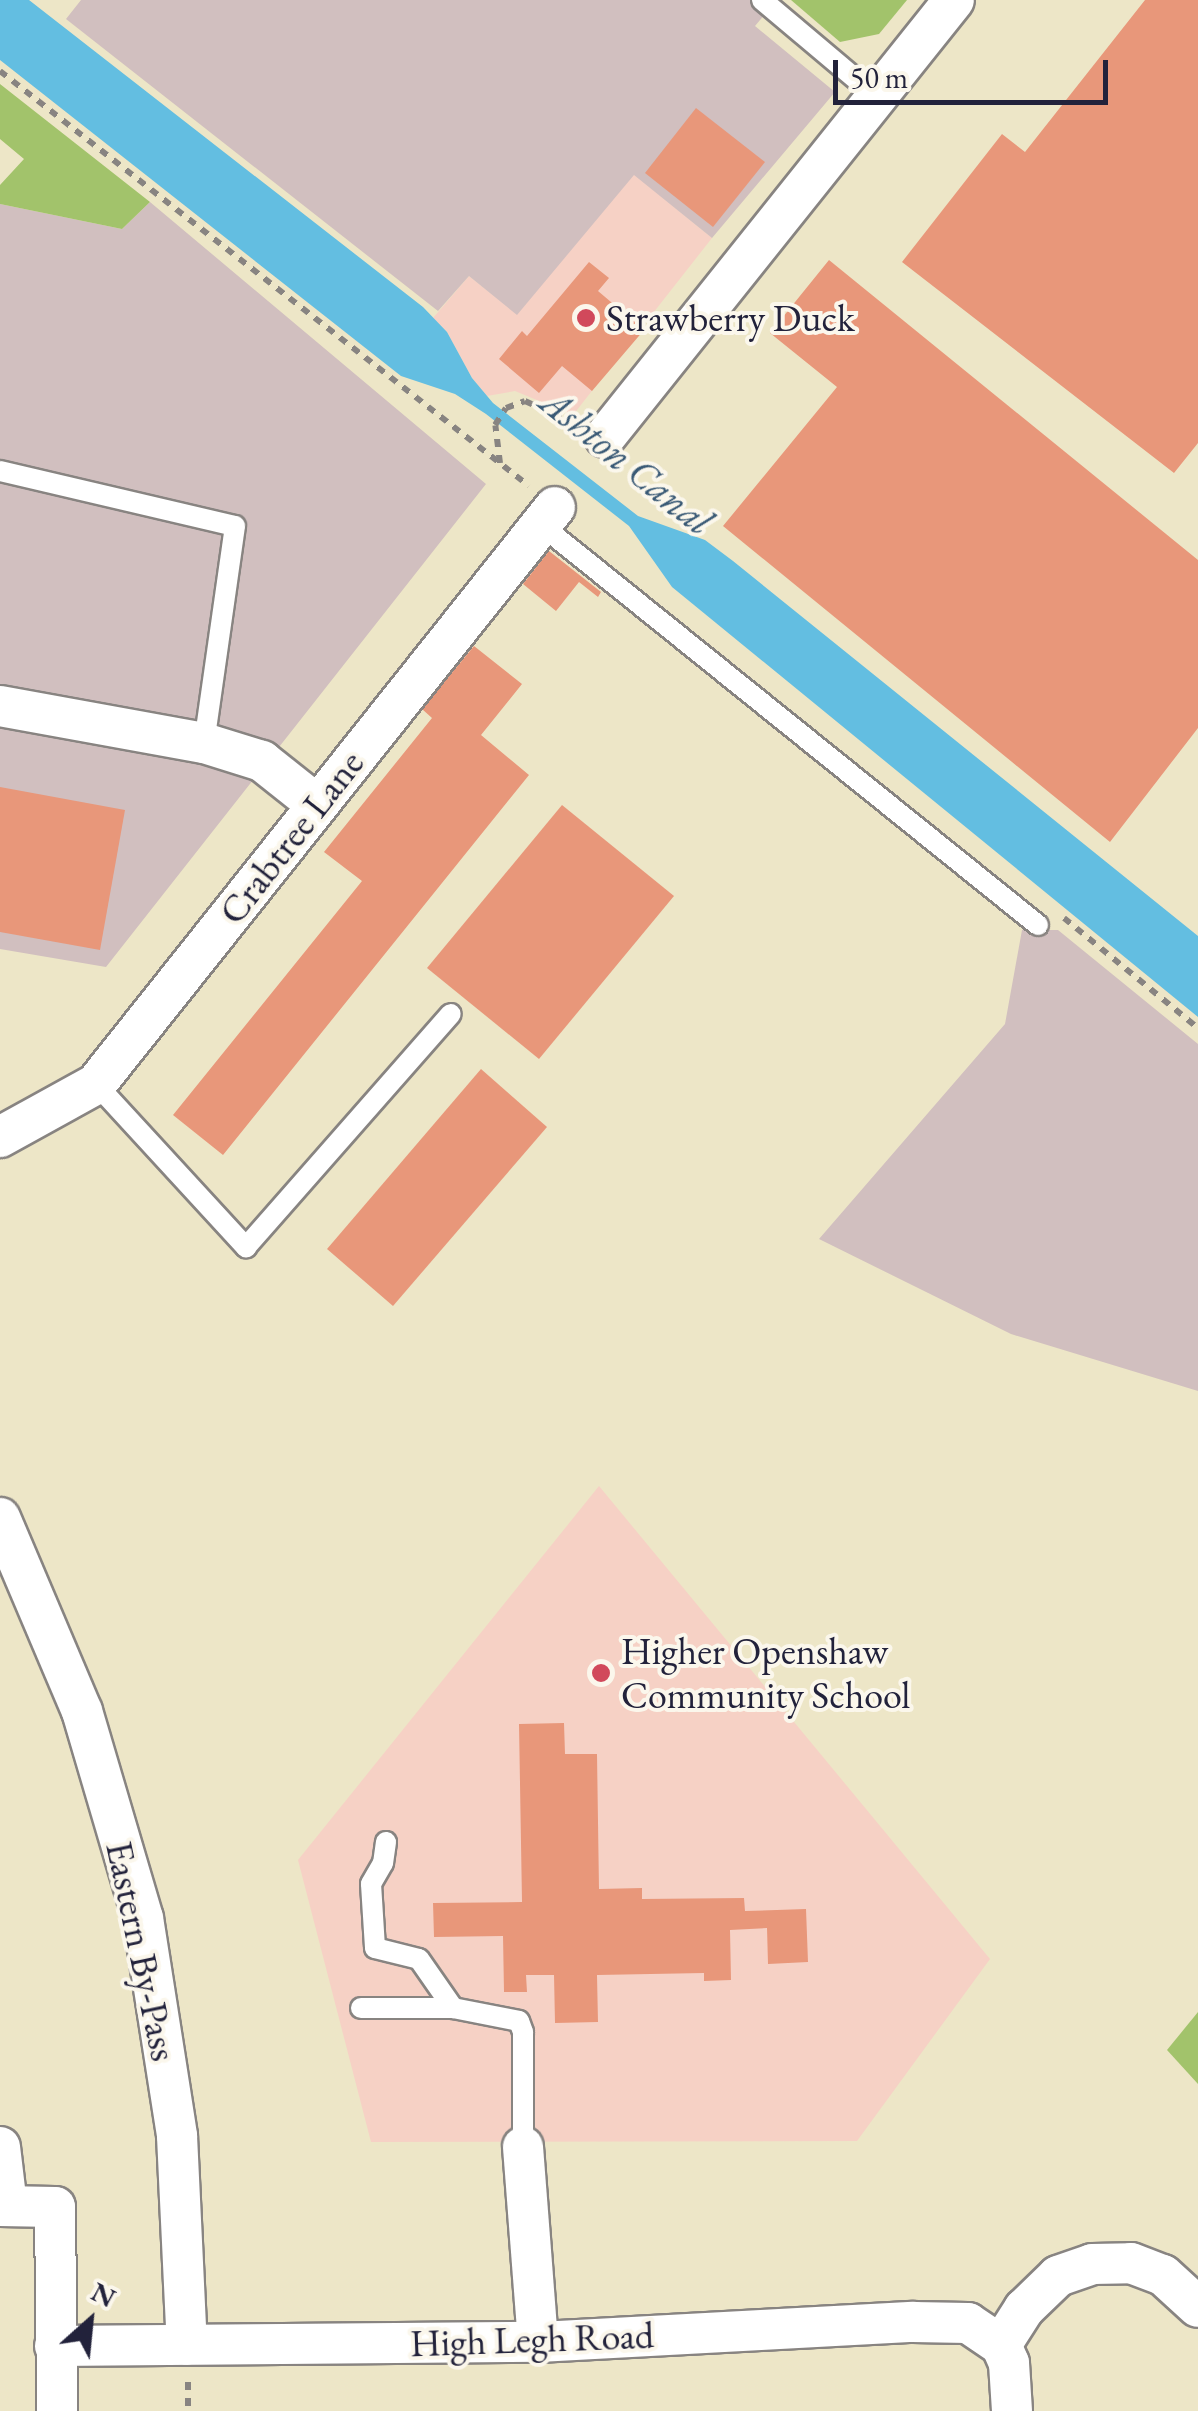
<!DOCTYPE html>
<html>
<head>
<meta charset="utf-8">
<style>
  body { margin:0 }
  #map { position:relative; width:1198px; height:2411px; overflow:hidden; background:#ede6c7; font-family:"EB Garamond",serif }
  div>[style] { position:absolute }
  .built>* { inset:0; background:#f6d1c5 }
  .industrial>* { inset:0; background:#d1bfbf }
  .green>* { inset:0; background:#a2c36b }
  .water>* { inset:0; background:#63bee1 }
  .building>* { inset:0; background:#e8977a }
  .path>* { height:6px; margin-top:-3px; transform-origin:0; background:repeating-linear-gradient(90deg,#888481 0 8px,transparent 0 16px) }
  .roads { filter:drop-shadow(2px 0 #888481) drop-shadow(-2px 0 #888481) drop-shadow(0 2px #888481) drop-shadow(0 -2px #888481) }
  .lane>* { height:20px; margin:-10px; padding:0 10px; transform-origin:10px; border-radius:10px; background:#fff }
  .street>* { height:40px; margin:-20px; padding:0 20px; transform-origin:20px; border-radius:20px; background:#fff }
  .dots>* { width:28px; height:28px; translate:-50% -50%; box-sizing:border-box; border:5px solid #fbf7ec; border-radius:50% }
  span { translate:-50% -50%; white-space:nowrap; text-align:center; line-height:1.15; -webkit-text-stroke:8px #fbf7ec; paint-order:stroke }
  .poi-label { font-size:38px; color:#22223b }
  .left { translate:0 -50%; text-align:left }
  .street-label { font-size:38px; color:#22223b }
  .water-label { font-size:40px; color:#395975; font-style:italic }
  .north { position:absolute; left:40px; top:2271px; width:100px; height:100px; -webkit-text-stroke:8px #fbf7ec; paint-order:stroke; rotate:27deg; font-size:28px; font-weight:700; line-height:40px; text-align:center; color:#22223b }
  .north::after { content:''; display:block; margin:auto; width:35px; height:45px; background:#22223b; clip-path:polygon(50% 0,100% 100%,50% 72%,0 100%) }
  .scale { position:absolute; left:833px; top:60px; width:275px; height:45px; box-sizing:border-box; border:5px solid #22223b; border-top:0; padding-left:12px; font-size:30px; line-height:35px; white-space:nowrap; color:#22223b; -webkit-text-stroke:8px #fbf7ec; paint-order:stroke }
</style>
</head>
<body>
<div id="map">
  <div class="built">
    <div style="clip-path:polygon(634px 174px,712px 238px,573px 415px,515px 391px,487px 396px,472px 378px,447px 332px,433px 318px,469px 276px,517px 314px)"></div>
    <div style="clip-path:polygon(599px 1486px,990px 1959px,857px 2141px,371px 2142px,298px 1860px)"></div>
  </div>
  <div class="industrial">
    <div style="clip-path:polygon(81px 0,777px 0,755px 26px,835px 92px,712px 238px,634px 175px,517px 315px,469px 276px,438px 311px,66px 19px)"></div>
    <div style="clip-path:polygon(150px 202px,486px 484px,106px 967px,0 949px,0 204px,122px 229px)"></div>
    <div style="clip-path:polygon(1022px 930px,1058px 930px,1198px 1044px,1198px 1391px,1011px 1334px,819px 1239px,1005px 1024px)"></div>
  </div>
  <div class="green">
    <div style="clip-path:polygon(791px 0,907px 0,879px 34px,840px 42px)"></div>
    <div style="clip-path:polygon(0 84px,150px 202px,122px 229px,0 204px,0 185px,24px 159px,0 139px)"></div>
    <div style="clip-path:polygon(1198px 2012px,1198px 2084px,1167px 2050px)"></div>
  </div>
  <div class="water">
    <div style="clip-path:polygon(0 0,29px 0,423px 307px,447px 332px,472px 378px,493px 403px,638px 516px,705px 540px,733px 561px,1198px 936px,1198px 1017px,672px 587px,629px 526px,486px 414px,455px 394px,401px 376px,0 60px)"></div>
  </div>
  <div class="building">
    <div style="clip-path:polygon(1145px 0,1198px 0,1198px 443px,1174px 473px,902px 262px,1002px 134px,1025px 152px)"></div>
    <div style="clip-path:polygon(696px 108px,765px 162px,713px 227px,645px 173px)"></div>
    <div style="clip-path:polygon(829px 260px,1198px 560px,1198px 728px,1110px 842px,723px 526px,837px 387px,770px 333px)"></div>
    <div style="clip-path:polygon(589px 262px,609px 278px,598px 291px,644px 330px,592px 391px,562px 366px,539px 393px,499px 359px,522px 331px,527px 336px)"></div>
    <div style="clip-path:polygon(549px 551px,601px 592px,598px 597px,579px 582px,556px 611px,523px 584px)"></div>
    <div style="clip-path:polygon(474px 646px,522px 684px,481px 735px,529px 775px,223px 1155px,173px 1115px,362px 881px,324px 852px,432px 718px,422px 709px)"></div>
    <div style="clip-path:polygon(0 787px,125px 810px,100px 950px,0 932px)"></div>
    <div style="clip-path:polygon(562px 805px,674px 896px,539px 1059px,427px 968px)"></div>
    <div style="clip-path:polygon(481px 1069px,547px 1127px,393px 1306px,327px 1249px)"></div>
    <div style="clip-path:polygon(564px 1723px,565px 1754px,597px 1754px,599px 1889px,642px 1888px,642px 1899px,744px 1898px,745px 1911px,806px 1909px,808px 1962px,768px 1964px,767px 1928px,730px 1930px,731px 1980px,704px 1981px,704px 1973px,597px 1975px,598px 2022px,555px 2023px,554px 1975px,526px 1975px,527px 1992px,504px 1992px,503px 1936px,434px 1937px,433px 1903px,522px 1902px,519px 1724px)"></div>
  </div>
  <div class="path">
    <div style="left:0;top:71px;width:672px;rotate:38.11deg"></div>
    <div style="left:500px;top:463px;width:38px;rotate:-97deg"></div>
    <div style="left:495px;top:425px;width:20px;rotate:-57deg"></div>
    <div style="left:506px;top:408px;width:20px;rotate:-20deg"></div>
    <div style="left:525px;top:401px;width:53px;rotate:24.6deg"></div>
    <div style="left:1064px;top:918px;width:173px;rotate:39.4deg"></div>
    <div style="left:188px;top:2382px;width:29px;rotate:90deg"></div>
  </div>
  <div class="roads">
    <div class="lane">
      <div style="left:762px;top:0;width:150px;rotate:40.1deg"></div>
      <div style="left:0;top:471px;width:241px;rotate:13.2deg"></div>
      <div style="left:235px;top:526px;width:219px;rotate:98.1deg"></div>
      <div style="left:541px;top:525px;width:638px;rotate:38.83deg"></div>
      <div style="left:96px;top:1084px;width:222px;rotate:47.4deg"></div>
      <div style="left:246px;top:1247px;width:310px;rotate:-48.7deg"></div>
      <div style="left:386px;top:1842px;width:21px;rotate:98deg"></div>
      <div style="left:383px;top:1863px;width:24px;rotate:120deg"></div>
      <div style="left:371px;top:1884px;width:64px;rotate:86.4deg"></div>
      <div style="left:375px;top:1948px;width:45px;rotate:14deg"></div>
      <div style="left:419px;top:1959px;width:60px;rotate:55.2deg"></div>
      <div style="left:453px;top:2008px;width:67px;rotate:11.1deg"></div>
      <div style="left:519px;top:2021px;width:12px;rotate:70deg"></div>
      <div style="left:523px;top:2032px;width:115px;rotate:90deg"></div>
      <div style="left:361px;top:2008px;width:92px"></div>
    </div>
    <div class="street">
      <div style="left:605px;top:437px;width:559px;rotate:-51.39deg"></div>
      <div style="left:0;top:706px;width:207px;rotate:10.3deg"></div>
      <div style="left:204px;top:743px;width:61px;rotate:17.2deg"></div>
      <div style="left:262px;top:761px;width:69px;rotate:38.5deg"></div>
      <div style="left:0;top:1137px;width:110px;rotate:-28.9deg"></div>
      <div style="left:96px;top:1084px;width:737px;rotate:-51.5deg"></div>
      <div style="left:0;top:1518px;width:210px;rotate:67deg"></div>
      <div style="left:82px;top:1711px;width:216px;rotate:73.6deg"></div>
      <div style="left:143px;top:1918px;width:221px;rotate:81.1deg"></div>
      <div style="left:177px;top:2136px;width:209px;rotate:87.3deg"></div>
      <div style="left:0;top:2147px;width:59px;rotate:83.2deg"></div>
      <div style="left:523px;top:2147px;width:196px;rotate:85.6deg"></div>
      <div style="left:0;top:2206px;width:55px;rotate:1deg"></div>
      <div style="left:55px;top:2207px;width:204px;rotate:89.4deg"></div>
      <div style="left:55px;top:2346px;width:483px;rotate:-0.5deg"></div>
      <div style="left:538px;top:2342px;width:376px;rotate:-3.1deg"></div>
      <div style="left:913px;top:2322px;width:55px;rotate:1deg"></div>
      <div style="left:968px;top:2323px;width:40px;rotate:34deg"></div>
      <div style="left:1012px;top:2411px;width:48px;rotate:-93.6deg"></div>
      <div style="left:1009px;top:2363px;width:20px;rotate:-114deg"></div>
      <div style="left:1001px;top:2345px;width:43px;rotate:-57.4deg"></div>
      <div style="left:1024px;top:2309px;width:47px;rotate:-44.1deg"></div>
      <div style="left:1058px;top:2276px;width:36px;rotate:-19deg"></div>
      <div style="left:1092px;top:2264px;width:39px;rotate:-1deg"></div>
      <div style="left:1131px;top:2263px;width:34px;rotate:21deg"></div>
      <div style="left:1163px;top:2275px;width:47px;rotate:42.4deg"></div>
    </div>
  </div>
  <div class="dots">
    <div style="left:586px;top:318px;background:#d1495b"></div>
    <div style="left:601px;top:1673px;background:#d1495b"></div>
  </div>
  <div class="poi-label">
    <span class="left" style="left:606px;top:318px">Strawberry Duck</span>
    <span class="left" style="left:621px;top:1673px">Higher Openshaw<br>Community School</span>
  </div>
  <div class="street-label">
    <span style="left:291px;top:837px;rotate:-52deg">Crabtree Lane</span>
    <span style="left:142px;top:1951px;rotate:78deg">Eastern By-Pass</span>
    <span style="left:532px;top:2339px;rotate:-2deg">High Legh Road</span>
  </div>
  <div class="water-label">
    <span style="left:627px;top:461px;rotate:39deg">Ashton Canal</span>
  </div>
  <div class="north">N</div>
  <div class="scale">50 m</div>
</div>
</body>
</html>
